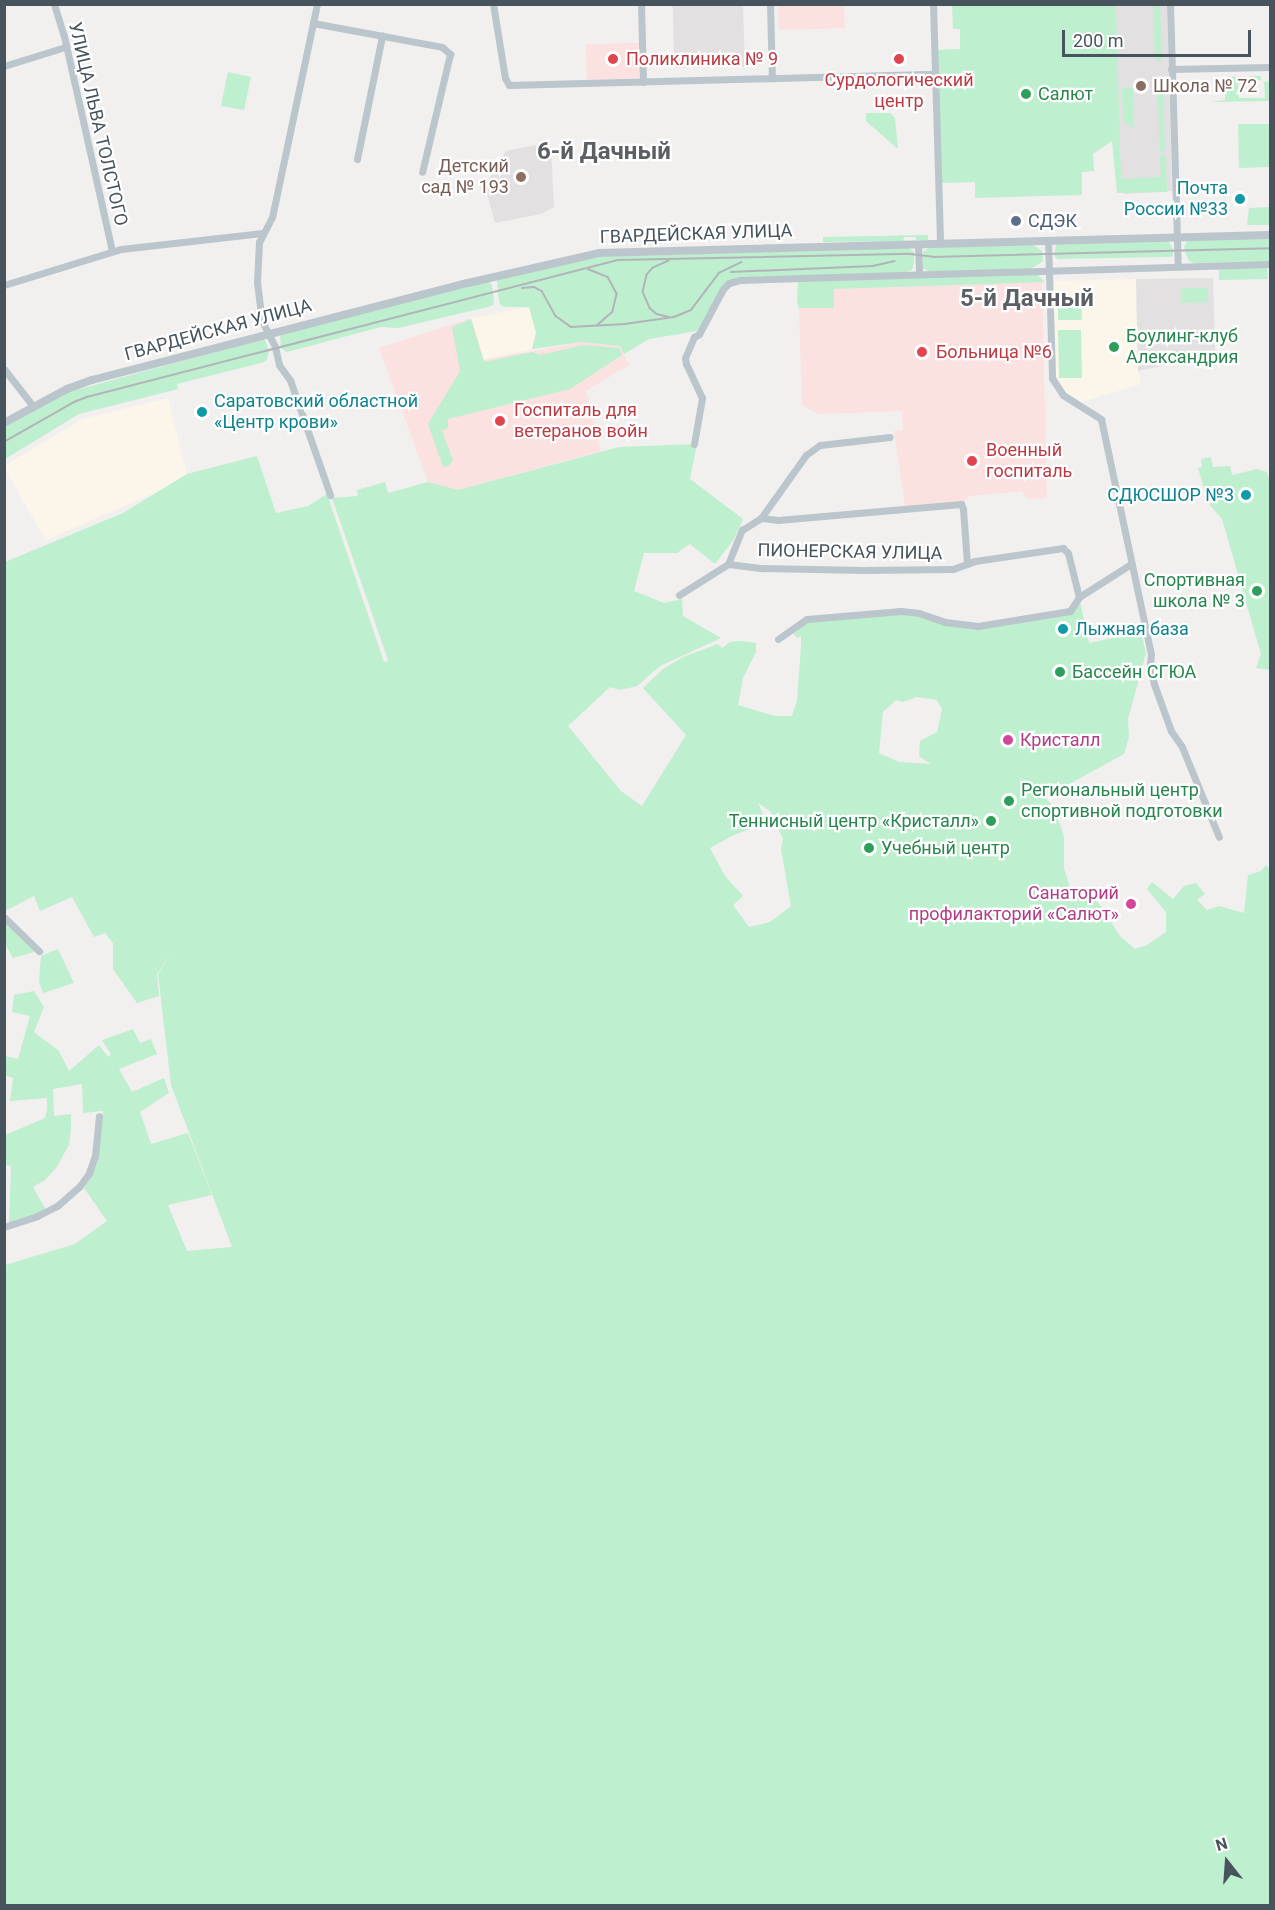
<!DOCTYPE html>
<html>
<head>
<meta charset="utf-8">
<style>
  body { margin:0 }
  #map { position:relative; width:1275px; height:1910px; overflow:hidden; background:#f2efef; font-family:Roboto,sans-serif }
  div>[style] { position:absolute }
  .commercial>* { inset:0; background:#fcf5e9 }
  .education>* { inset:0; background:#e3e0e1 }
  .medical>* { inset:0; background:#fbe1e0 }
  .green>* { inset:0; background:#beefce }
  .minor>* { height:7px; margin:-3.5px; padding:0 3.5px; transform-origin:3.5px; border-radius:3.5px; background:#bbc5cc }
  .tertiary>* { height:8px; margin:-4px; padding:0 4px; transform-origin:4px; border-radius:4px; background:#bbc5cc }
  .tram>* { height:1.5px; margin:-0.75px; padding:0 0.75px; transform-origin:0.75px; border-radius:0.75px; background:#b1b5ba }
  .dots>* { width:16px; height:16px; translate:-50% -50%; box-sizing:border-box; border:3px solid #fff; border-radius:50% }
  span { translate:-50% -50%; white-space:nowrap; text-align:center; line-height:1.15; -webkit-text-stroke:4.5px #fff; paint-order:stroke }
  .health-label { font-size:18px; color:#be3a42 }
  .left { translate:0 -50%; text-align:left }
  .education-label { font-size:18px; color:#785e54 }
  .right { translate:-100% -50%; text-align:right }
  .leisure-label { font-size:18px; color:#27864d }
  .street-label { font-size:18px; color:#47545d }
  .culture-label { font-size:18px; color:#0d838f }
  .service-label { font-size:18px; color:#4e5e75 }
  .hotel-label { font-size:18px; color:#b23c85 }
  .district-label { font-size:24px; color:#5c6064; font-weight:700 }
  .frame { position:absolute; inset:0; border:6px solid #47545d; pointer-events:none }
  .north { position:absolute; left:1197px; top:1832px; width:60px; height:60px; -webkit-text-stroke:4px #fff; paint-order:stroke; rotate:343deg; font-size:16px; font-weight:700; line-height:24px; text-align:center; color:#47545d }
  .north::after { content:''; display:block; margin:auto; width:21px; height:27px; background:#47545d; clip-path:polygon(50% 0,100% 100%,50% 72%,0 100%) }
  .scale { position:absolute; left:1062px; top:30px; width:189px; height:27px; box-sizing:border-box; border:3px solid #47545d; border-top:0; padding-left:8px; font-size:18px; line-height:21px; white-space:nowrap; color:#47545d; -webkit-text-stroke:4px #fff; paint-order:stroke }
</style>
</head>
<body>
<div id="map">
  <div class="commercial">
    <div style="clip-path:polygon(1136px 279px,1138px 371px,1141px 384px,1082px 402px,1076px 401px,1064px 391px,1056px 376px,1051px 283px,1053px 281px)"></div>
    <div style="clip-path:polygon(529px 307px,536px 333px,532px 349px,483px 360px,471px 318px)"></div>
    <div style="clip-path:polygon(168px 398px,187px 474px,166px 488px,46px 540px,5px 470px,4px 466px,82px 419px)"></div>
  </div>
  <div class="education">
    <div style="clip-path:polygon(670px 5px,743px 5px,745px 67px,674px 68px,673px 8px)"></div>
    <div style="clip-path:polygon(1116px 5px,1167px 5px,1172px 191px,1124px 194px,1123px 185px,1116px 181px)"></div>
    <div style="clip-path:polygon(536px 145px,538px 148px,551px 146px,554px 207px,541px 214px,495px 223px,485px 187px,495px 168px,506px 151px)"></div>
    <div style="clip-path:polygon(1213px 278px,1215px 354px,1138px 371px,1136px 279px)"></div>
  </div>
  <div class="medical">
    <div style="clip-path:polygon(778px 5px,844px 5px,845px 28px,779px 30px)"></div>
    <div style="clip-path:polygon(640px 43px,641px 74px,638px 78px,587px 80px,586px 44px)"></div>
    <div style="clip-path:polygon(1042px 282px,1047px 498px,1028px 499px,1022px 491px,969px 496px,966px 501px,905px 506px,894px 431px,903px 430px,902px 411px,818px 414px,802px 405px,799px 308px,833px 308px,834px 289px)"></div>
    <div style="clip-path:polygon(471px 318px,484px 360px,582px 342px,620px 346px,629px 365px,586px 391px,601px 451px,458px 490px,428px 482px,379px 348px)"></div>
  </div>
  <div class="green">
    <div style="clip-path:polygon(952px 5px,1116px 5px,1121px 179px,1161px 177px,1160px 155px,1166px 155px,1167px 192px,1117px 193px,1112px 141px,1093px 154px,1094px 171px,1082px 172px,1082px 195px,975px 198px,975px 182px,941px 183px,937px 50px,960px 49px,960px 29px,953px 29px)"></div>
    <div style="clip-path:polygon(1153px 5px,1160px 5px,1162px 61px,1155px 61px)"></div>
    <div style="clip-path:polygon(228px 72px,251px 77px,244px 110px,221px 106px)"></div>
    <div style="clip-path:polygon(1261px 76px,1261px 80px,1238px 82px,1239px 98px,1265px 98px,1264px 82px,1270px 81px,1270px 101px,1211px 102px,1225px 100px,1225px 77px)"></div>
    <div style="clip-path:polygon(1157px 79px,1163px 79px,1165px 151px,1160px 151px)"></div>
    <div style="clip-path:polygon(1122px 88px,1133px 88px,1134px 130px,1123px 120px)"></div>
    <div style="clip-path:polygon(866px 113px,890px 113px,895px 118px,898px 149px,866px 121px)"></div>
    <div style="clip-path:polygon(1238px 124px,1270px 124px,1270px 167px,1239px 168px)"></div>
    <div style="clip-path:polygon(1270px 207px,1270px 225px,1247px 225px,1249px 208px)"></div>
    <div style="clip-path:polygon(928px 235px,928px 240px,917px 240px,915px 237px,904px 237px,903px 241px,823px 242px,823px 237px)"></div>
    <div style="clip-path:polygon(1270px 238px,1270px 262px,1193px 263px,1188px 260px,1184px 248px,1187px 241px)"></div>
    <div style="clip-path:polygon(1168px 241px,1173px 249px,1173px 256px,1170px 257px,1058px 259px,1054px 256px,1056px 244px)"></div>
    <div style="clip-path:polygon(1032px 244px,1042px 251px,1043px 261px,1031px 269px,930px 272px,922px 268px,923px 252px,930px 247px)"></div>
    <div style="clip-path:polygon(909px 248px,914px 252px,914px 263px,912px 270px,906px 272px,731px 280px,697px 331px,649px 339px,624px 354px,620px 346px,582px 342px,532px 349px,536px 333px,529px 307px,504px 307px,500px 304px,498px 295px,497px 281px,500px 278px,596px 257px)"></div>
    <div style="clip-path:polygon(1267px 267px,1268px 279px,1219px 280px,1219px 268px)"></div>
    <div style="clip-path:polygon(1034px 274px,1038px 275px,1045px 282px,834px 289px,834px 308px,799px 308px,797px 301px,798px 282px)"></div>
    <div style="clip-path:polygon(488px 281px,492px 285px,494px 301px,493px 305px,488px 307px,398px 328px,381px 327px,287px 352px,281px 348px,280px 335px)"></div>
    <div style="clip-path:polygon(1182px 288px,1208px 288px,1208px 302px,1182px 303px)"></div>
    <div style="clip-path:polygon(1058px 302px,1081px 302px,1082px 320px,1058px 320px)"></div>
    <div style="clip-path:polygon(471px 319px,484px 362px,533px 352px,540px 355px,583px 345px,619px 348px,622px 355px,570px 389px,448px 419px,448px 428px,442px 431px,453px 460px,449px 466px,443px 467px,428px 424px,460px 371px,452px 327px)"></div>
    <div style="clip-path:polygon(1058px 330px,1081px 330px,1082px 378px,1059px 378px)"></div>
    <div style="clip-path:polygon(262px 339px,265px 340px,269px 351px,267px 360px,261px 363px,177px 384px,178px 389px,79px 414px,5px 459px,5px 427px,65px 393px)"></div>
    <div style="clip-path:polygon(evenodd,697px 444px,690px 479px,743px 519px,734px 539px,715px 564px,690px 544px,677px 553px,644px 553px,634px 591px,664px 603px,682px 599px,683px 616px,721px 638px,660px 666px,637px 686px,620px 690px,610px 687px,568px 726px,621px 791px,642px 806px,686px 735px,643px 688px,663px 669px,683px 657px,718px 644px,722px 648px,730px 642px,740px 641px,756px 643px,756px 652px,743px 678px,738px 705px,775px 716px,792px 716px,797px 700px,801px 646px,801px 636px,798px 638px,793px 634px,808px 622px,902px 614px,988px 628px,1064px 616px,1072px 611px,1080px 601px,1089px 643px,1141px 632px,1146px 653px,1128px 719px,1129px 737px,1124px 754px,1053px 793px,1034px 786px,1051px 804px,1061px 826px,1064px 837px,1064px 868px,1071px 891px,1076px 891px,1099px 903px,1120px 936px,1135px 949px,1147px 945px,1166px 932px,1166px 912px,1147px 889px,1152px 882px,1173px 899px,1184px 886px,1196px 883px,1205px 894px,1197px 900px,1207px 910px,1219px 906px,1244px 913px,1248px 875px,1261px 871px,1266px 865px,1270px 870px,1270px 1905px,5px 1905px,5px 1265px,75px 1244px,107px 1221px,84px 1188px,98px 1157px,103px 1111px,83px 1113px,82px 1084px,53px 1089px,54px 1116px,71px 1114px,71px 1130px,69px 1145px,56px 1168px,45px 1180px,33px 1187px,46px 1210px,9px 1223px,11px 1166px,5px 1165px,5px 1135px,45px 1118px,47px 1109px,47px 1098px,10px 1101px,13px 1078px,5px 1075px,5px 1056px,18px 1059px,30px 1016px,12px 1012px,14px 995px,34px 991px,44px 1007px,34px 1032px,59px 1051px,69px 1071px,99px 1045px,108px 1057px,111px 1054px,102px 1040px,133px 1029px,140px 1043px,151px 1039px,157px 1054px,119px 1069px,132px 1092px,164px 1078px,169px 1093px,140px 1112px,151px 1144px,188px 1133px,212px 1195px,168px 1205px,187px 1251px,232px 1247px,171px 1085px,158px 974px,173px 952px,157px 974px,159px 996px,137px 1003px,113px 969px,113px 943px,105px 933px,94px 937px,72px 897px,40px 911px,34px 896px,5px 911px,5px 562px,123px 513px,187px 474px,257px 456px,276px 513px,308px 506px,327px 494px,384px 662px,388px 660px,332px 498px,358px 496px,357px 490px,385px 482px,388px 493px,428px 482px,458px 490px,619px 447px,697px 444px,917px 697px,937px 700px,942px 709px,937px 732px,920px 741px,919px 756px,931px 764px,899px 762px,879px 753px,883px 712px,896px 700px,903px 702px,917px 697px,697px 444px,758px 803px,770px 811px,783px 839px,781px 849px,791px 906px,770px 922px,749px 927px,733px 905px,743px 896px,725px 876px,710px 848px,734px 835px,767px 823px,758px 803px)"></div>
    <div style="clip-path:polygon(1211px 457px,1213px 467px,1230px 466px,1232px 475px,1257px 469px,1267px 472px,1270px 483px,1270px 670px,1256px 668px,1261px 654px,1222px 519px,1208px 503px,1198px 468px,1202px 467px,1201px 459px)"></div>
    <div style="clip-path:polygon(4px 921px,32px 947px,34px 952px,13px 958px,5px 944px)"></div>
    <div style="clip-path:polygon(58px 949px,74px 983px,43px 993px,39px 982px,41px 956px)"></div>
  </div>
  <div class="minor">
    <div style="left:54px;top:4px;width:34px;rotate:73deg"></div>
    <div style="left:64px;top:36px;width:219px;rotate:77.4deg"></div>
    <div style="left:317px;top:4px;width:218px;rotate:101.9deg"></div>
    <div style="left:272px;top:217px;width:28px;rotate:117deg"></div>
    <div style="left:259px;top:242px;width:40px;rotate:92.9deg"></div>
    <div style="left:257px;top:282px;width:39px;rotate:83deg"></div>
    <div style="left:262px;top:321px;width:29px;rotate:63deg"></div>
    <div style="left:275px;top:347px;width:18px;rotate:77deg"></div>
    <div style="left:279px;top:365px;width:19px;rotate:54deg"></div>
    <div style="left:290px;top:380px;width:122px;rotate:70.8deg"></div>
    <div style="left:493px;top:4px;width:75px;rotate:80.8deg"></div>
    <div style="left:505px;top:78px;width:8px;rotate:60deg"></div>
    <div style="left:509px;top:85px;width:426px;rotate:-1.5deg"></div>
    <div style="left:641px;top:4px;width:78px;rotate:88.5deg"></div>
    <div style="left:770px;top:4px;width:74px;rotate:88.5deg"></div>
    <div style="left:933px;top:4px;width:239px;rotate:88.3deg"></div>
    <div style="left:1170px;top:4px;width:262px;rotate:88.3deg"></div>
    <div style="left:313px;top:23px;width:131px;rotate:10.5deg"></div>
    <div style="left:442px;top:47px;width:11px;rotate:41deg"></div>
    <div style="left:450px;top:54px;width:121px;rotate:103.3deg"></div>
    <div style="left:4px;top:66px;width:64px;rotate:-17.3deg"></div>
    <div style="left:1171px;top:69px;width:99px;rotate:-1.2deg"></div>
    <div style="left:357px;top:159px;width:126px;rotate:-78.5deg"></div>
    <div style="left:1048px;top:240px;width:138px;rotate:88.3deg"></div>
    <div style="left:1052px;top:378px;width:20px;rotate:57deg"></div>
    <div style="left:1063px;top:395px;width:45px;rotate:32.3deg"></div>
    <div style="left:1101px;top:419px;width:240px;rotate:78deg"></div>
    <div style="left:1151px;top:654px;width:10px;rotate:96deg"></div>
    <div style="left:1150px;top:664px;width:20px;rotate:79deg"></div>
    <div style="left:1154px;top:684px;width:50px;rotate:70.1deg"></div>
    <div style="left:1171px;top:731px;width:19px;rotate:55deg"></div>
    <div style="left:1182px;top:747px;width:97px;rotate:67.7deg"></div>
    <div style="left:918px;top:244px;width:30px;rotate:88deg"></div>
    <div style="left:4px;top:285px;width:122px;rotate:-17.1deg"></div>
    <div style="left:121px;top:249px;width:142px;rotate:-6.5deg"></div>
    <div style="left:4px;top:369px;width:47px;rotate:51.9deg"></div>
    <div style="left:694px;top:444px;width:47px;rotate:-80.1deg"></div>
    <div style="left:702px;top:398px;width:38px;rotate:-115deg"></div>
    <div style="left:686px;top:364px;width:6px;rotate:-99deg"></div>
    <div style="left:685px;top:358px;width:23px;rotate:-67deg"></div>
    <div style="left:694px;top:337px;width:6px;rotate:-31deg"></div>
    <div style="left:699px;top:334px;width:51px;rotate:-61.9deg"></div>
    <div style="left:723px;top:289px;width:8px;rotate:-45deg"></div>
    <div style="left:729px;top:283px;width:11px;rotate:-15deg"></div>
    <div style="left:740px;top:280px;width:530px;rotate:-1.73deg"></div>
    <div style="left:761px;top:518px;width:17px;rotate:7deg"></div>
    <div style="left:778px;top:520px;width:184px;rotate:-5deg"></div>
    <div style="left:961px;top:504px;width:5px;rotate:68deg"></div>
    <div style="left:963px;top:509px;width:55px;rotate:85.8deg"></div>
    <div style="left:728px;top:564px;width:37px;rotate:-68deg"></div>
    <div style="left:742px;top:530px;width:22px;rotate:-32deg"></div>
    <div style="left:761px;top:518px;width:77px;rotate:-54.5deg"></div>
    <div style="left:806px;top:455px;width:17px;rotate:-36deg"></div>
    <div style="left:820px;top:445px;width:70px;rotate:-6.5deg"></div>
    <div style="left:679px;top:595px;width:58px;rotate:-32.3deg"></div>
    <div style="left:728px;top:564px;width:35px;rotate:7deg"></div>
    <div style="left:763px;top:568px;width:100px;rotate:1.1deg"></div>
    <div style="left:863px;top:570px;width:90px;rotate:-0.6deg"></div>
    <div style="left:953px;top:569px;width:23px;rotate:-20deg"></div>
    <div style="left:975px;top:561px;width:89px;rotate:-8.4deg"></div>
    <div style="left:1063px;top:548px;width:7px;rotate:45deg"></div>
    <div style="left:1068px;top:553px;width:45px;rotate:76deg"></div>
    <div style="left:778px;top:639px;width:35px;rotate:-35deg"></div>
    <div style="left:807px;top:619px;width:94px;rotate:-4.9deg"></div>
    <div style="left:901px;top:611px;width:18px;rotate:6deg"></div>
    <div style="left:919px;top:613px;width:28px;rotate:19deg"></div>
    <div style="left:945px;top:622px;width:33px;rotate:7deg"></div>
    <div style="left:978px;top:626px;width:93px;rotate:-9.3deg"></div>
    <div style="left:1070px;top:611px;width:17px;rotate:-57deg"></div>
    <div style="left:1079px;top:597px;width:62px;rotate:-32.4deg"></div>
    <div style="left:4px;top:917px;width:49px;rotate:44.2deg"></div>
    <div style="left:4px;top:1227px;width:35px;rotate:-18deg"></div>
    <div style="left:37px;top:1216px;width:22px;rotate:-27deg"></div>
    <div style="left:57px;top:1206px;width:29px;rotate:-41deg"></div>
    <div style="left:79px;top:1187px;width:17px;rotate:-54deg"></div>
    <div style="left:89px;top:1173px;width:18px;rotate:-71deg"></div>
    <div style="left:95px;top:1156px;width:40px;rotate:-84.3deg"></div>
  </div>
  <div class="tertiary">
    <div style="left:4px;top:423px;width:72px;rotate:-28.4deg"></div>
    <div style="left:67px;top:389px;width:27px;rotate:-20deg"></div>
    <div style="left:92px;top:380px;width:388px;rotate:-14.5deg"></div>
    <div style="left:468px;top:283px;width:134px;rotate:-12.9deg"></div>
    <div style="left:599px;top:253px;width:671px;rotate:-1.54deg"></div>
  </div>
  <div class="tram">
    <div style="left:669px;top:261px;width:17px;rotate:156deg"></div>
    <div style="left:653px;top:268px;width:9px;rotate:131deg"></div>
    <div style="left:647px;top:275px;width:17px;rotate:103deg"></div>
    <div style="left:643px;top:292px;width:17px;rotate:66deg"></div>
    <div style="left:650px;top:308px;width:9px;rotate:41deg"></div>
    <div style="left:657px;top:314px;width:12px;rotate:14deg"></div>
    <div style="left:588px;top:269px;width:22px;rotate:22deg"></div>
    <div style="left:608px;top:277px;width:19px;rotate:62deg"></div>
    <div style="left:617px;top:294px;width:18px;rotate:103deg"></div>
    <div style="left:613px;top:312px;width:20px;rotate:139deg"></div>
    <div style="left:731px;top:272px;width:142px;rotate:-2.4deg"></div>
    <div style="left:873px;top:266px;width:22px;rotate:-13deg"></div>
    <div style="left:522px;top:288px;width:12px;rotate:-5deg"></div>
    <div style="left:534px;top:287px;width:9px;rotate:27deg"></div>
    <div style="left:542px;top:291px;width:29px;rotate:61deg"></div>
    <div style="left:556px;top:316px;width:19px;rotate:36deg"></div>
    <div style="left:571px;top:327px;width:54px;rotate:-3.2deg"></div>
    <div style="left:625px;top:324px;width:49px;rotate:-8.1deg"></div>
    <div style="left:674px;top:317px;width:18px;rotate:-22deg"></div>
    <div style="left:691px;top:310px;width:46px;rotate:-52.9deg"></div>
    <div style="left:719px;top:273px;width:25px;rotate:-26deg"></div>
    <div style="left:4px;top:442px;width:81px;rotate:-29.7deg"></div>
    <div style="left:74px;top:402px;width:14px;rotate:-21deg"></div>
    <div style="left:87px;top:397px;width:548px;rotate:-14.47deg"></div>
    <div style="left:618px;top:260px;width:292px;rotate:-1.2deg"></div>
    <div style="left:910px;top:254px;width:23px;rotate:7deg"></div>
    <div style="left:933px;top:257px;width:337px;rotate:-1.5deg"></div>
  </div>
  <div class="dots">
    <div style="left:613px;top:59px;background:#e0444e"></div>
    <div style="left:899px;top:59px;background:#e0444e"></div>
    <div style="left:1141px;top:86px;background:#8d6e63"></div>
    <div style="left:1026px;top:94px;background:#2e9e5b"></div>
    <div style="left:521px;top:177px;background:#8d6e63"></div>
    <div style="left:1240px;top:199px;background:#0f9aa8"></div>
    <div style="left:1016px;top:221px;background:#5c6f8a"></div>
    <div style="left:1114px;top:347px;background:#2e9e5b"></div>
    <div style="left:922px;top:352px;background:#e0444e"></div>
    <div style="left:202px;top:412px;background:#0f9aa8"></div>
    <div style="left:500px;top:421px;background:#e0444e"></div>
    <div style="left:972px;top:461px;background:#e0444e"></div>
    <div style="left:1246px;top:495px;background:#0f9aa8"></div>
    <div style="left:1257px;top:591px;background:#2e9e5b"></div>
    <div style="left:1063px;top:629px;background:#0f9aa8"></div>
    <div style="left:1060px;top:672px;background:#2e9e5b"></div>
    <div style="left:1008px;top:740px;background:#d1479c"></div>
    <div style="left:1009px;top:801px;background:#2e9e5b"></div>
    <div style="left:991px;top:821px;background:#2e9e5b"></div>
    <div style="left:869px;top:848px;background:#2e9e5b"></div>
    <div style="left:1131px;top:904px;background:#d1479c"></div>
  </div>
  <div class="health-label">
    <span class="left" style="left:626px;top:59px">Поликлиника № 9</span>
    <span style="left:899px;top:91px">Сурдологический<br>центр</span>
    <span class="left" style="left:936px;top:352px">Больница №6</span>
    <span class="left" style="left:514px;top:421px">Госпиталь для<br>ветеранов войн</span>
    <span class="left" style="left:986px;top:461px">Военный<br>госпиталь</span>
  </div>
  <div class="education-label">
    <span class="left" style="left:1153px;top:86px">Школа № 72</span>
    <span class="right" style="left:509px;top:177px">Детский<br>сад № 193</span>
  </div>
  <div class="leisure-label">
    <span class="left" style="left:1038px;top:94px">Салют</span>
    <span class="left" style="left:1126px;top:347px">Боулинг-клуб<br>Александрия</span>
    <span class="right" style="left:1245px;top:591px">Спортивная<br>школа № 3</span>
    <span class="left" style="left:1072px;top:672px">Бассейн СГЮА</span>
    <span class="left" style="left:1021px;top:801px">Региональный центр<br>спортивной подготовки</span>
    <span class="right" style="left:979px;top:821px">Теннисный центр «Кристалл»</span>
    <span class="left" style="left:881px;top:848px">Учебный центр</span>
  </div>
  <div class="street-label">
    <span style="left:98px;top:124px;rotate:77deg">УЛИЦА ЛЬВА ТОЛСТОГО</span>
    <span style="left:696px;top:234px;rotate:-2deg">ГВАРДЕЙСКАЯ УЛИЦА</span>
    <span style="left:218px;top:330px;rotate:-15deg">ГВАРДЕЙСКАЯ УЛИЦА</span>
    <span style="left:850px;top:552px;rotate:1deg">ПИОНЕРСКАЯ УЛИЦА</span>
  </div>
  <div class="culture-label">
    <span class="right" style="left:1228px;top:199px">Почта<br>России №33</span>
    <span class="left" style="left:214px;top:412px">Саратовский областной<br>«Центр крови»</span>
    <span class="right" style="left:1234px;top:495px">СДЮСШОР №3</span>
    <span class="left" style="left:1075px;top:629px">Лыжная база</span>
  </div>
  <div class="service-label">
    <span class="left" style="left:1028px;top:221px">СДЭК</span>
  </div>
  <div class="hotel-label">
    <span class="left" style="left:1020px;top:740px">Кристалл</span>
    <span class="right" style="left:1119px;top:904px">Санаторий<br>профилакторий «Салют»</span>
  </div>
  <div class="district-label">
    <span style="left:604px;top:152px">6-й Дачный</span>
    <span style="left:1027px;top:299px">5-й Дачный</span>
  </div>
  <div class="frame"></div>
  <div class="north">N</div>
  <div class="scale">200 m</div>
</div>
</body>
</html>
